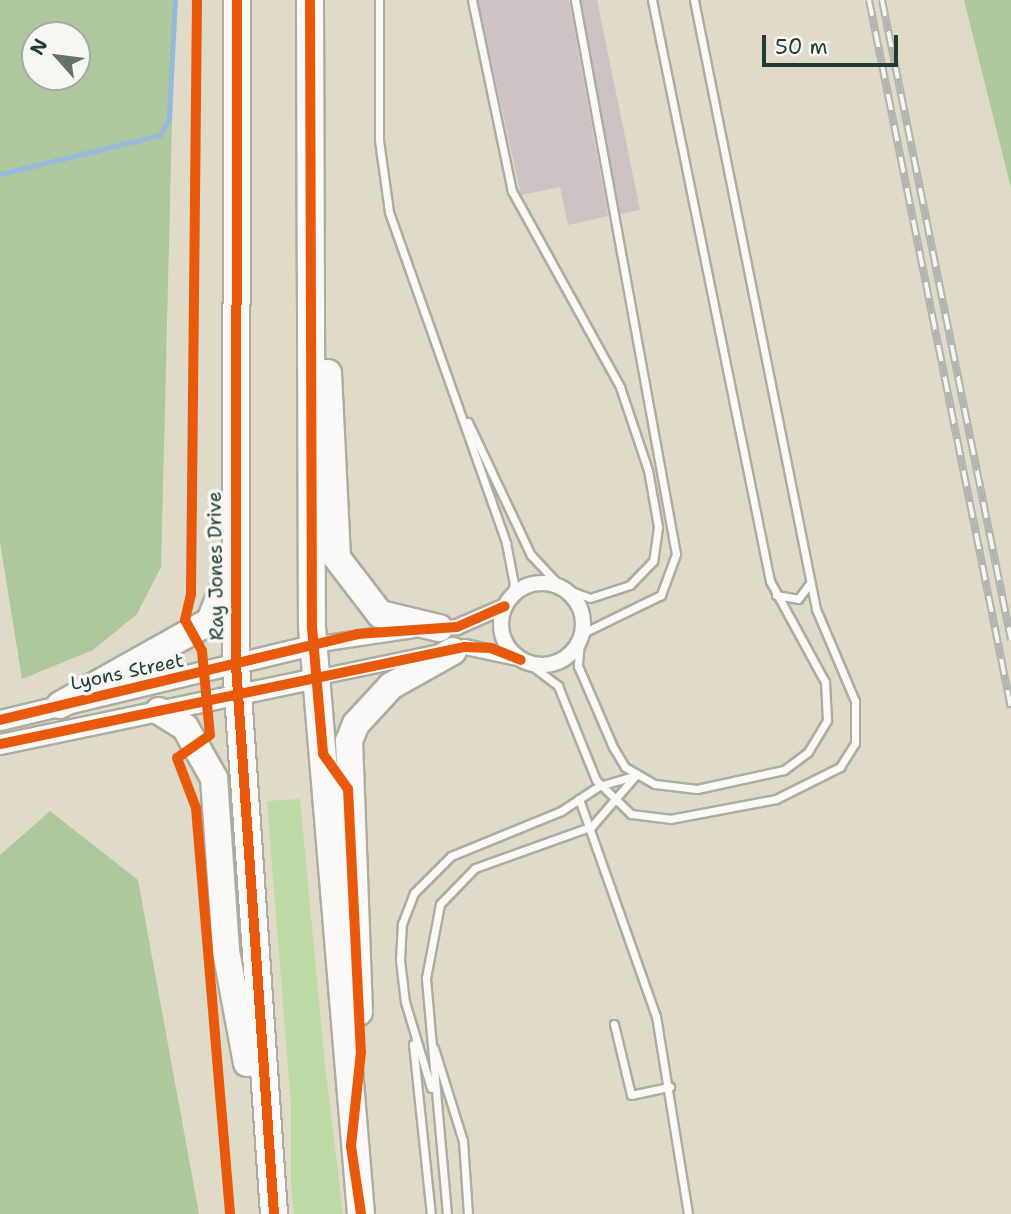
<!DOCTYPE html>
<html>
<head>
<meta charset="utf-8">
<style>
  body { margin:0 }
  #map { position:relative; width:1011px; height:1214px; overflow:hidden; background:#e0dac8; font-family:"Shantell Sans",sans-serif }
  div>[style] { position:absolute }
  .green>* { inset:0; background:#bedaa7 }
  .forest>* { inset:0; background:#acc89c }
  .stream>* { height:5px; margin:-2.5px; padding:0 2.5px; transform-origin:2.5px; border-radius:2.5px; background:#97b8db }
  .building>* { inset:0; background:#cdc3c4 }
  .roads { filter:drop-shadow(2px 0 #adaca0) drop-shadow(-2px 0 #adaca0) drop-shadow(0 2px #adaca0) drop-shadow(0 -2px #adaca0) }
  .lane>* { height:7px; margin:-3.5px; padding:0 3.5px; transform-origin:3.5px; border-radius:3.5px; background:#faf9f7 }
  .street>* { height:14px; margin:-7px; padding:0 7px; transform-origin:7px; border-radius:7px; background:#faf9f7 }
  .street>.ring { margin:-7px; padding:0; box-sizing:content-box; background:none; border:14px solid #faf9f7; border-radius:50% }
  .secondary>* { height:19px; margin:-9.5px; padding:0 9.5px; transform-origin:9.5px; border-radius:9.5px; background:#faf9f7 }
  .highway>* { height:26px; margin:-13px; padding:0 13px; transform-origin:13px; border-radius:13px; background:#faf9f7 }
  .rail>* { height:8px; margin-top:-4px; transform-origin:0; background:repeating-linear-gradient(90deg,#f6f6f2 0 16px,#b1b4b0 0 32px); box-sizing:border-box; border-block:2px solid #b1b4b0 }
  .cycleway>* { height:10px; margin:-5px; padding:0 5px; transform-origin:5px; border-radius:5px; background:#e8590c }
  span { translate:-50% -50%; white-space:nowrap; text-align:center; line-height:1.15; -webkit-text-stroke:7px #f6f6f2; paint-order:stroke }
  .street-label { font-size:19px; color:#1f3d34 }
  .north { position:absolute; left:21px; top:21px; width:70px; height:70px; box-sizing:border-box; background:#f6f6f2; border:2px solid #a0aca6; border-radius:50%; rotate:298deg; font-size:19px; font-weight:700; line-height:28px; text-align:center; color:#1f3d34 }
  .north::after { content:''; display:block; margin:auto; width:24px; height:32px; background:#637468; clip-path:polygon(50% 0,100% 100%,50% 72%,0 100%) }
  .scale { position:absolute; left:762px; top:35px; width:136px; height:32px; box-sizing:border-box; border:4px solid #1f3d34; border-top:0; padding-left:9px; font-size:21px; line-height:24px; white-space:nowrap; color:#1f3d34; -webkit-text-stroke:5px #f6f6f2; paint-order:stroke }
</style>
</head>
<body>
<div id="map">
  <div class="green">
    <div style="clip-path:polygon(300px 799px,325px 1065px,343px 1214px,294px 1214px,291px 1184px,291px 1105px,267px 801px)"></div>
  </div>
  <div class="forest">
    <div style="clip-path:polygon(evenodd,0 0,175px 0,161px 567px,137px 614px,93px 650px,22px 679px,0 542px,0 0,35px 35px,77px 35px,77px 77px,35px 77px,35px 35px)"></div>
    <div style="clip-path:polygon(964px 0,1011px 0,1011px 188px)"></div>
    <div style="clip-path:polygon(50px 811px,138px 880px,199px 1214px,0 1214px,0 855px)"></div>
  </div>
  <div class="stream">
    <div style="left:0;top:174px;width:165px;rotate:-13.7deg"></div>
    <div style="left:160px;top:135px;width:20px;rotate:-63deg"></div>
    <div style="left:169px;top:117px;width:117px;rotate:-87.1deg"></div>
  </div>
  <div class="building">
    <div style="clip-path:polygon(478px 0,569px 0,608px 216px,568px 225px,560px 187px,521px 195px)"></div>
    <div style="clip-path:polygon(581px 0,597px 0,640px 210px,620px 214px)"></div>
  </div>
  <div class="roads">
    <div class="lane">
      <div style="left:379px;top:0;width:140px;rotate:90deg"></div>
      <div style="left:379px;top:140px;width:73px;rotate:82.1deg"></div>
      <div style="left:389px;top:212px;width:351px;rotate:70.5deg"></div>
      <div style="left:506px;top:543px;width:42px;rotate:79deg"></div>
      <div style="left:514px;top:584px;width:16px;rotate:108deg"></div>
      <div style="left:472px;top:0;width:195px;rotate:78.2deg"></div>
      <div style="left:512px;top:191px;width:224px;rotate:61.1deg"></div>
      <div style="left:620px;top:387px;width:88px;rotate:71.4deg"></div>
      <div style="left:648px;top:470px;width:58px;rotate:80deg"></div>
      <div style="left:658px;top:527px;width:34px;rotate:98deg"></div>
      <div style="left:653px;top:561px;width:33px;rotate:134deg"></div>
      <div style="left:630px;top:585px;width:42px;rotate:162deg"></div>
      <div style="left:590px;top:598px;width:23px;rotate:-160deg"></div>
      <div style="left:575px;top:0;width:563px;rotate:79.67deg"></div>
      <div style="left:676px;top:554px;width:44px;rotate:110.1deg"></div>
      <div style="left:661px;top:595px;width:87px;rotate:154deg"></div>
      <div style="left:468px;top:422px;width:147px;rotate:64.7deg"></div>
      <div style="left:531px;top:555px;width:41px;rotate:47deg"></div>
      <div style="left:776px;top:595px;width:22px;rotate:10deg"></div>
      <div style="left:798px;top:599px;width:20px;rotate:-53deg"></div>
      <div style="left:580px;top:641px;width:25px;rotate:95deg"></div>
      <div style="left:578px;top:666px;width:88px;rotate:66.6deg"></div>
      <div style="left:613px;top:747px;width:23px;rotate:59deg"></div>
      <div style="left:625px;top:767px;width:34px;rotate:30deg"></div>
      <div style="left:655px;top:784px;width:42px;rotate:6.8deg"></div>
      <div style="left:697px;top:789px;width:89px;rotate:-12.3deg"></div>
      <div style="left:784px;top:770px;width:30px;rotate:-37deg"></div>
      <div style="left:808px;top:752px;width:37px;rotate:-59deg"></div>
      <div style="left:827px;top:720px;width:38px;rotate:-93deg"></div>
      <div style="left:825px;top:682px;width:115px;rotate:-118.6deg"></div>
      <div style="left:770px;top:581px;width:593px;rotate:-101.48deg"></div>
      <div style="left:528px;top:663px;width:38px;rotate:37deg"></div>
      <div style="left:558px;top:686px;width:101px;rotate:68deg"></div>
      <div style="left:596px;top:780px;width:49px;rotate:44.2deg"></div>
      <div style="left:631px;top:814px;width:39px;rotate:7deg"></div>
      <div style="left:670px;top:819px;width:108px;rotate:-10.7deg"></div>
      <div style="left:776px;top:799px;width:72px;rotate:-26.6deg"></div>
      <div style="left:840px;top:767px;width:28px;rotate:-58deg"></div>
      <div style="left:855px;top:743px;width:42px;rotate:-90deg"></div>
      <div style="left:855px;top:701px;width:100px;rotate:-113deg"></div>
      <div style="left:816px;top:609px;width:621px;rotate:-101.33deg"></div>
      <div style="left:579px;top:799px;width:230px;rotate:70.5deg"></div>
      <div style="left:656px;top:1016px;width:201px;rotate:80.8deg"></div>
      <div style="left:614px;top:1024px;width:73px;rotate:76.5deg"></div>
      <div style="left:631px;top:1095px;width:40px;rotate:-12deg"></div>
      <div style="left:413px;top:1044px;width:171px;rotate:84deg"></div>
      <div style="left:434px;top:1048px;width:97px;rotate:72.7deg"></div>
      <div style="left:463px;top:1141px;width:73px;rotate:86.1deg"></div>
      <div style="left:431px;top:1088px;width:90px;rotate:-106.8deg"></div>
      <div style="left:405px;top:1002px;width:42px;rotate:-96.8deg"></div>
      <div style="left:400px;top:960px;width:36px;rotate:-87deg"></div>
      <div style="left:402px;top:924px;width:33px;rotate:-69deg"></div>
      <div style="left:414px;top:893px;width:52px;rotate:-45deg"></div>
      <div style="left:451px;top:856px;width:119px;rotate:-22.2deg"></div>
      <div style="left:561px;top:811px;width:45px;rotate:-33.3deg"></div>
      <div style="left:599px;top:786px;width:37px;rotate:-16deg"></div>
      <div style="left:447px;top:1214px;width:237px;rotate:-95.1deg"></div>
      <div style="left:426px;top:978px;width:75px;rotate:-79.3deg"></div>
      <div style="left:440px;top:904px;width:50px;rotate:-45.8deg"></div>
      <div style="left:475px;top:868px;width:124px;rotate:-19.7deg"></div>
      <div style="left:592px;top:826px;width:67px;rotate:-49.2deg"></div>
    </div>
    <div class="street">
      <div class="ring" style="left:501px;top:583px;width:68px;height:68px"></div>
      <div style="left:434px;top:628px;width:23px;rotate:-2deg"></div>
      <div style="left:457px;top:627px;width:52px;rotate:-23.6deg"></div>
      <div style="left:313px;top:645px;width:102px;rotate:-8.4deg"></div>
      <div style="left:315px;top:678px;width:153px;rotate:-11.7deg"></div>
      <div style="left:465px;top:647px;width:53px;rotate:11.9deg"></div>
    </div>
    <div class="secondary">
      <div style="left:0;top:720px;width:322px;rotate:-13.5deg"></div>
      <div style="left:0;top:744px;width:322px;rotate:-11.8deg"></div>
    </div>
    <div class="highway">
      <div style="left:237px;top:0;width:665px;rotate:90.09deg"></div>
      <div style="left:236px;top:665px;width:550px;rotate:86.04deg"></div>
      <div style="left:310px;top:0;width:627px;rotate:89.82deg"></div>
      <div style="left:312px;top:627px;width:589px;rotate:85.23deg"></div>
      <div style="left:328px;top:373px;width:185px;rotate:87.2deg"></div>
      <div style="left:337px;top:558px;width:71px;rotate:52.5deg"></div>
      <div style="left:380px;top:614px;width:61px;rotate:13.3deg"></div>
      <div style="left:60px;top:705px;width:172px;rotate:-29.2deg"></div>
      <div style="left:210px;top:621px;width:46px;rotate:-68.4deg"></div>
      <div style="left:159px;top:711px;width:31px;rotate:32deg"></div>
      <div style="left:185px;top:727px;width:59px;rotate:60.4deg"></div>
      <div style="left:214px;top:778px;width:173px;rotate:86deg"></div>
      <div style="left:226px;top:951px;width:114px;rotate:79.4deg"></div>
      <div style="left:359px;top:1012px;width:271px;rotate:-92.1deg"></div>
      <div style="left:349px;top:741px;width:18px;rotate:-68deg"></div>
      <div style="left:356px;top:724px;width:52px;rotate:-47.4deg"></div>
      <div style="left:391px;top:686px;width:71px;rotate:-29.4deg"></div>
    </div>
  </div>
  <div class="rail">
    <div style="left:869px;top:0;width:722px;rotate:78.66deg"></div>
    <div style="left:882px;top:0;width:653px;rotate:78.6deg"></div>
  </div>
  <div class="cycleway">
    <div style="left:197px;top:0;width:594px;rotate:90.58deg"></div>
    <div style="left:191px;top:594px;width:27px;rotate:103deg"></div>
    <div style="left:185px;top:620px;width:35px;rotate:61deg"></div>
    <div style="left:202px;top:651px;width:84px;rotate:84.6deg"></div>
    <div style="left:210px;top:735px;width:40px;rotate:145.1deg"></div>
    <div style="left:177px;top:758px;width:53px;rotate:69.2deg"></div>
    <div style="left:196px;top:808px;width:407px;rotate:85.2deg"></div>
    <div style="left:237px;top:0;width:665px;rotate:90.09deg"></div>
    <div style="left:236px;top:665px;width:550px;rotate:86.04deg"></div>
    <div style="left:310px;top:0;width:627px;rotate:89.82deg"></div>
    <div style="left:312px;top:627px;width:127px;rotate:85deg"></div>
    <div style="left:323px;top:754px;width:43px;rotate:54.5deg"></div>
    <div style="left:348px;top:789px;width:263px;rotate:87.2deg"></div>
    <div style="left:361px;top:1052px;width:95px;rotate:96.1deg"></div>
    <div style="left:351px;top:1146px;width:69px;rotate:81.6deg"></div>
    <div style="left:0;top:720px;width:367px;rotate:-13.5deg"></div>
    <div style="left:357px;top:634px;width:100px;rotate:-4deg"></div>
    <div style="left:457px;top:627px;width:52px;rotate:-23.6deg"></div>
    <div style="left:0;top:744px;width:475px;rotate:-11.8deg"></div>
    <div style="left:465px;top:647px;width:26px;rotate:2deg"></div>
    <div style="left:491px;top:648px;width:32px;rotate:22deg"></div>
  </div>
  <div class="street-label">
    <span style="left:216px;top:566px;rotate:-91deg">Ray Jones Drive</span>
    <span style="left:127px;top:672px;rotate:-12deg">Lyons Street</span>
  </div>
  <div class="north">N</div>
  <div class="scale">50 m</div>
</div>
</body>
</html>
